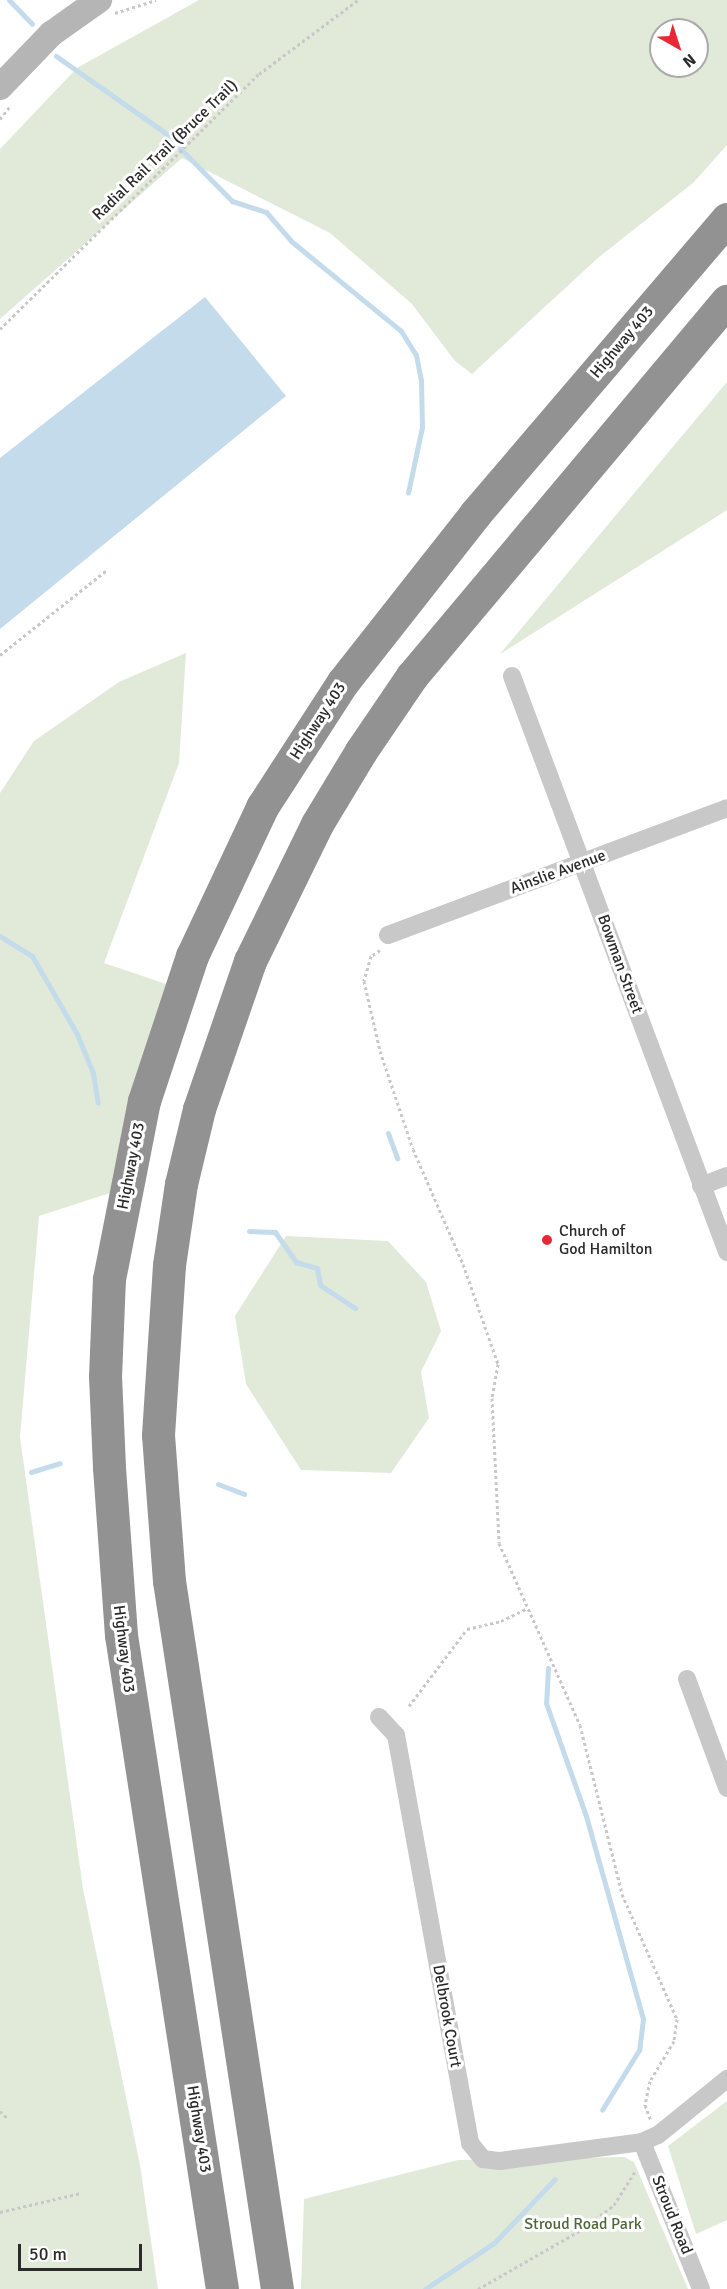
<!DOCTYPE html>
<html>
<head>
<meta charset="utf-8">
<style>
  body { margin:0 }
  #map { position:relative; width:727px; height:2289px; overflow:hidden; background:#fff; font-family:Signika,sans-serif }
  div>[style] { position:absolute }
  .green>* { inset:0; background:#e1ead8 }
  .water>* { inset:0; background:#c3dbeb }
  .stream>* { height:5px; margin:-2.5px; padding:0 2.5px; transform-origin:2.5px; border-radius:2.5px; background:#c3dbeb }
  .path>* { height:3px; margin-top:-1.5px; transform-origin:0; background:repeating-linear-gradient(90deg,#c8c8c8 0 3px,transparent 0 6px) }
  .street>* { height:18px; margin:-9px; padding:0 9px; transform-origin:9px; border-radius:9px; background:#c8c8c8 }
  .secondary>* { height:26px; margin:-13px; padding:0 13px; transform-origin:13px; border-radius:13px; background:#b5b5b5 }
  .highway>* { height:33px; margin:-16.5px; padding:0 16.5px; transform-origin:16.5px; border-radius:16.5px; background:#929292 }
  .dots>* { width:16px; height:16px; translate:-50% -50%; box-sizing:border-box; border:3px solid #fff; border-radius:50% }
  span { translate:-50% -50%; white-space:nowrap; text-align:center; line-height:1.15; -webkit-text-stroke:6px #fff; paint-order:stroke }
  .street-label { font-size:16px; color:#2b2b2b }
  .poi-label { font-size:16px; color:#2b2b2b }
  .left { translate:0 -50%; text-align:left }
  .park-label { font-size:16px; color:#4e6739 }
  .north { position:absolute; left:649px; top:18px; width:60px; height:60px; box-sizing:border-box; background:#fff; border:2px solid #aaa; border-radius:50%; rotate:141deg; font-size:16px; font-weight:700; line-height:24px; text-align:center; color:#2b2b2b }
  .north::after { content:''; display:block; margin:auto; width:21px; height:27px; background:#e72935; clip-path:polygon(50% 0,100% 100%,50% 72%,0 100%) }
  .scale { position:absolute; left:18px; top:2244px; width:124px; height:27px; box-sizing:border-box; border:3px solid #2b2b2b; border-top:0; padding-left:8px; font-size:18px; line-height:21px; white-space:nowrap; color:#2b2b2b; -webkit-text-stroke:4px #fff; paint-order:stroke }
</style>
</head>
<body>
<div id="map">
  <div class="green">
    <div style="clip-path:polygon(evenodd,199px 0,727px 0,727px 145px,693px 183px,599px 257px,472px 374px,455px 361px,412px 304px,330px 233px,182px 158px,0 319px,0 149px,77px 68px,199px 0,661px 30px,697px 30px,697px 66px,661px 66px,661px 30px)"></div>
    <div style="clip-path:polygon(727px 382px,727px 510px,500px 654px)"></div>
    <div style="clip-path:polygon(186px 653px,179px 763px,104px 963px,169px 985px,113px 1192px,39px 1216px,20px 1437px,83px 1889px,140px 2165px,158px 2289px,0 2289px,0 793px,34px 741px,119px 682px)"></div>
    <div style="clip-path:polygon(286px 1236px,388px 1241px,426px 1282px,441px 1331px,421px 1372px,429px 1418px,391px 1473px,301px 1470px,246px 1384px,235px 1316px)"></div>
    <div style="clip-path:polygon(727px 2101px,727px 2220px,696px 2234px,668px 2146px)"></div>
    <div style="clip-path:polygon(624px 2157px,634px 2162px,688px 2289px,301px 2289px,304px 2199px,458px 2160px)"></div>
  </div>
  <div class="water">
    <div style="clip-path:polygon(205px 297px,286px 396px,0 629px,0 458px)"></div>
  </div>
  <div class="stream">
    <div style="left:9px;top:0;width:33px;rotate:46deg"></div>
    <div style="left:56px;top:56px;width:132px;rotate:35.1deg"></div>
    <div style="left:164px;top:132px;width:97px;rotate:45.4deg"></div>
    <div style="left:232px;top:201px;width:36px;rotate:18deg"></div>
    <div style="left:266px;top:212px;width:38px;rotate:49deg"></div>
    <div style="left:291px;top:241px;width:142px;rotate:39.3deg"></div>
    <div style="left:401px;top:331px;width:28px;rotate:58deg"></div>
    <div style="left:416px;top:355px;width:25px;rotate:79deg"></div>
    <div style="left:421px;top:380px;width:47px;rotate:88.8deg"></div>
    <div style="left:422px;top:427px;width:67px;rotate:102deg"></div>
    <div style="left:0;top:936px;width:38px;rotate:32deg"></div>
    <div style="left:32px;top:956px;width:90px;rotate:60deg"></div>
    <div style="left:77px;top:1034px;width:42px;rotate:67.7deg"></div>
    <div style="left:93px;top:1073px;width:30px;rotate:81deg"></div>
    <div style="left:388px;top:1133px;width:27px;rotate:70deg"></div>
    <div style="left:249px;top:1231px;width:26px;rotate:2deg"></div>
    <div style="left:275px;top:1232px;width:37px;rotate:55deg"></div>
    <div style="left:296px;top:1262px;width:22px;rotate:16deg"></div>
    <div style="left:317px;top:1268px;width:17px;rotate:80deg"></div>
    <div style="left:320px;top:1285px;width:42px;rotate:33.3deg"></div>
    <div style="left:31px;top:1472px;width:30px;rotate:-17deg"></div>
    <div style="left:218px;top:1484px;width:28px;rotate:21deg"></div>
    <div style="left:548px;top:1668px;width:35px;rotate:93deg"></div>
    <div style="left:546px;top:1703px;width:120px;rotate:70.5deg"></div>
    <div style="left:586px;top:1816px;width:211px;rotate:74.3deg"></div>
    <div style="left:643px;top:2019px;width:31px;rotate:97deg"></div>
    <div style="left:639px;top:2050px;width:70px;rotate:121.7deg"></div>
    <div style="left:425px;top:2289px;width:83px;rotate:-33.7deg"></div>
    <div style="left:494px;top:2243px;width:88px;rotate:-46.4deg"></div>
  </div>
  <div class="path">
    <div style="left:115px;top:13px;width:43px;rotate:-17.6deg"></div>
    <div style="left:0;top:119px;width:18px;rotate:-52deg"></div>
    <div style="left:0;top:329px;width:363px;rotate:-44.6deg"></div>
    <div style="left:259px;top:74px;width:124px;rotate:-36.8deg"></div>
    <div style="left:0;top:655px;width:137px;rotate:-38.5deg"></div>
    <div style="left:380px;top:950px;width:11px;rotate:146deg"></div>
    <div style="left:371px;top:956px;width:26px;rotate:106deg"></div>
    <div style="left:364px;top:981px;width:72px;rotate:77.1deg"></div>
    <div style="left:380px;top:1051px;width:103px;rotate:71.4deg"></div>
    <div style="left:413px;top:1149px;width:125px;rotate:66.5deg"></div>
    <div style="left:463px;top:1264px;width:106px;rotate:70.7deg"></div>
    <div style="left:498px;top:1364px;width:35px;rotate:100deg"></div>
    <div style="left:492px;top:1398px;width:145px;rotate:87.2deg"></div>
    <div style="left:499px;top:1543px;width:199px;rotate:66deg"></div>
    <div style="left:580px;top:1725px;width:174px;rotate:76deg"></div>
    <div style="left:622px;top:1894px;width:137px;rotate:66.3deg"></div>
    <div style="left:677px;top:2019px;width:22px;rotate:98deg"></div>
    <div style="left:674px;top:2041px;width:47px;rotate:121deg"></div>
    <div style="left:650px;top:2081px;width:25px;rotate:102deg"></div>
    <div style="left:645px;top:2105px;width:17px;rotate:69deg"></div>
    <div style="left:409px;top:1706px;width:96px;rotate:-53deg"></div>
    <div style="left:467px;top:1629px;width:35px;rotate:-13deg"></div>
    <div style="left:501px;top:1621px;width:30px;rotate:-26deg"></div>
    <div style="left:0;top:2111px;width:11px;rotate:45deg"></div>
    <div style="left:0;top:2212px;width:83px;rotate:-13.2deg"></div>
    <div style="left:478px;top:2289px;width:119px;rotate:-29.8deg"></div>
    <div style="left:581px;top:2230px;width:41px;rotate:-37.1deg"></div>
    <div style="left:614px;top:2205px;width:39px;rotate:-58deg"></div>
  </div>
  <div class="street">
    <div style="left:512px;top:676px;width:615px;rotate:69.53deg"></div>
    <div style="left:388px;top:935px;width:362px;rotate:-20.5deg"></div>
    <div style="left:701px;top:1186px;width:28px;rotate:-21deg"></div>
    <div style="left:687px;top:1679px;width:116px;rotate:69.8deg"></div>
    <div style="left:379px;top:1717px;width:25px;rotate:47deg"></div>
    <div style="left:396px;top:1735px;width:415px;rotate:79.7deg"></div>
    <div style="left:470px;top:2143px;width:21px;rotate:51deg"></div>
    <div style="left:483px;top:2159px;width:17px;rotate:7deg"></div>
    <div style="left:500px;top:2161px;width:143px;rotate:-7.6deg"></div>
    <div style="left:642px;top:2142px;width:17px;rotate:-24deg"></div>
    <div style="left:658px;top:2135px;width:89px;rotate:-39.1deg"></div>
    <div style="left:642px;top:2142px;width:158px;rotate:68.1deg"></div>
  </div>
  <div class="secondary">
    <div style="left:0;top:87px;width:74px;rotate:-46.1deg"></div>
    <div style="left:51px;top:34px;width:59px;rotate:-35.3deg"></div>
  </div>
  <div class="highway">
    <div style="left:222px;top:2289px;width:662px;rotate:-98.78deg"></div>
    <div style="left:121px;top:1635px;width:168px;rotate:-94.1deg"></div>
    <div style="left:109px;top:1467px;width:90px;rotate:-92.5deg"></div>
    <div style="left:105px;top:1377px;width:98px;rotate:-87.7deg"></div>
    <div style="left:109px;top:1279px;width:181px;rotate:-78.9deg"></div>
    <div style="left:144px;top:1101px;width:153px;rotate:-71.7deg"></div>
    <div style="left:192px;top:956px;width:165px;rotate:-64.8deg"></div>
    <div style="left:262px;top:807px;width:149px;rotate:-57.1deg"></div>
    <div style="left:343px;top:682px;width:214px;rotate:-51.8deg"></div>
    <div style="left:475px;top:514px;width:388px;rotate:-49.5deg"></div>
    <div style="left:277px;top:2289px;width:716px;rotate:-98.67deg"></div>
    <div style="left:169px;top:1581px;width:146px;rotate:-94.3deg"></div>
    <div style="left:158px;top:1435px;width:170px;rotate:-86.3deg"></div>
    <div style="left:169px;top:1265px;width:82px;rotate:-81.6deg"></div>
    <div style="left:181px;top:1184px;width:77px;rotate:-76.5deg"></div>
    <div style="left:199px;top:1109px;width:157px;rotate:-71deg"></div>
    <div style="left:250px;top:961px;width:153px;rotate:-63.9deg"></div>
    <div style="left:317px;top:824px;width:85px;rotate:-58.9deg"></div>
    <div style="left:361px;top:751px;width:91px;rotate:-55.8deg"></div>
    <div style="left:412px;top:676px;width:490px;rotate:-50deg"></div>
  </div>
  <div class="dots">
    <div style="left:547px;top:1240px;background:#e72935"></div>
  </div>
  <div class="street-label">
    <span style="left:165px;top:150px;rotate:-44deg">Radial Rail Trail (Bruce Trail)</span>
    <span style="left:622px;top:342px;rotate:-50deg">Highway 403</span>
    <span style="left:318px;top:721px;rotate:-57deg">Highway 403</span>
    <span style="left:558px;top:872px;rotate:-20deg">Ainslie Avenue</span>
    <span style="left:620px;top:964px;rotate:70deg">Bowman Street</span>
    <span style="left:131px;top:1166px;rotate:-79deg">Highway 403</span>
    <span style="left:124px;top:1649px;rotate:83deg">Highway 403</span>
    <span style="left:447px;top:2016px;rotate:80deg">Delbrook Court</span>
    <span style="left:199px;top:2129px;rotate:81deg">Highway 403</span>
    <span style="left:672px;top:2215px;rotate:68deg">Stroud Road</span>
  </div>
  <div class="poi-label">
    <span class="left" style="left:559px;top:1240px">Church of<br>God Hamilton</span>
  </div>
  <div class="park-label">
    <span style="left:583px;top:2224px">Stroud Road Park</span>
  </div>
  <div class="north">N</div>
  <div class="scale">50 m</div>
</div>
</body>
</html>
